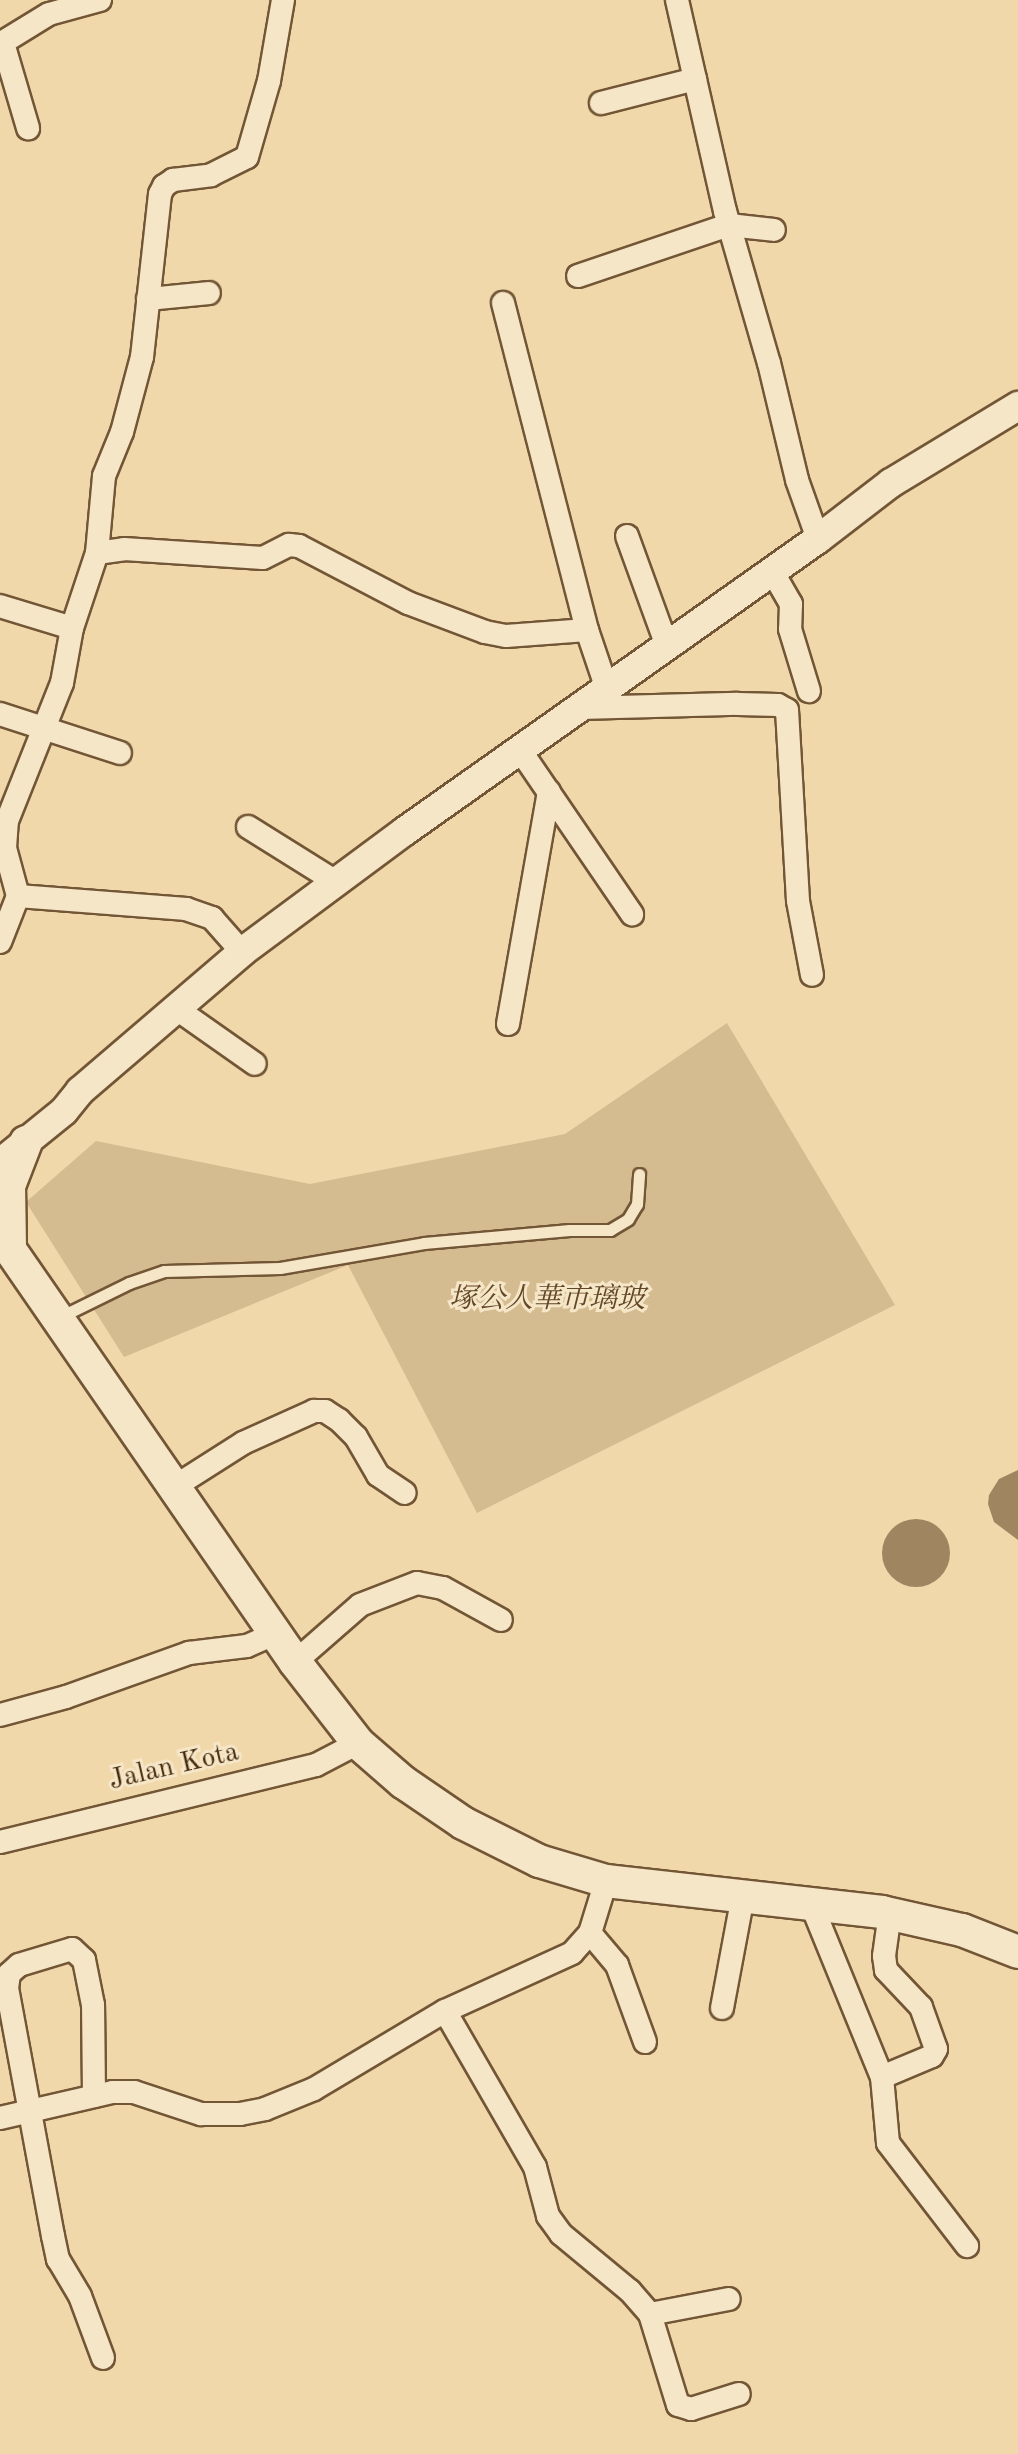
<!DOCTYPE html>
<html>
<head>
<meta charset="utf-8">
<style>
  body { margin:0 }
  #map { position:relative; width:1018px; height:2454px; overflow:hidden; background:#f1d8ab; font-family:"Old Standard TT","Noto Serif SC",serif }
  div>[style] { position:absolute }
  .green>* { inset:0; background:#d4bb90 }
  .building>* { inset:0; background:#9f8560 }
  .round { border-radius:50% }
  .roads { filter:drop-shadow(2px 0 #725635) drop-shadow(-2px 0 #725635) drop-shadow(0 2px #725635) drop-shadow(0 -2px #725635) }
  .service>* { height:11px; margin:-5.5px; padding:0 5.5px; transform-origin:5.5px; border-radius:5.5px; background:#f6e6c8 }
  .minor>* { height:22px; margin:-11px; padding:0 11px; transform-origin:11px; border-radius:11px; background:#f6e6c8 }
  .tertiary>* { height:28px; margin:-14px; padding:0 14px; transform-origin:14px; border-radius:14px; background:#f6e6c8 }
  .secondary>* { height:32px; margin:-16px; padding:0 16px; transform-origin:16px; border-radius:16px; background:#f6e6c8 }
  span { translate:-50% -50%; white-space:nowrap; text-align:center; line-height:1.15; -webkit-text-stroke:6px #f6e6c8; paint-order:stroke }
  .park-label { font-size:28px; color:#634828; font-style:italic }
  .street-label { font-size:28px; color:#472b0e }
</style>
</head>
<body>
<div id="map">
  <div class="green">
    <div style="clip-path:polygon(727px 1023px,895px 1305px,477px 1513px,348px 1265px,124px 1357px,26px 1202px,96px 1141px,310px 1184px,565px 1134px)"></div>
  </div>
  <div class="building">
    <div style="clip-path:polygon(1018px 1470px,1018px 1540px,994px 1522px,988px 1504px,989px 1495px,999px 1479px)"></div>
    <div class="round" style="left:882px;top:1519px;width:68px;height:68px"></div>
  </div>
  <div class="roads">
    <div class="service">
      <div style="left:60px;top:1317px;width:77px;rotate:-26.2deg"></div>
      <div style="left:129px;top:1283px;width:37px;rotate:-19deg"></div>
      <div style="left:164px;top:1271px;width:116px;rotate:-1.5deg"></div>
      <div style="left:280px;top:1268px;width:146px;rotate:-9.8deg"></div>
      <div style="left:424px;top:1243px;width:146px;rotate:-5.1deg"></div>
      <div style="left:569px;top:1230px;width:41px"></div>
      <div style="left:610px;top:1230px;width:21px;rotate:-31deg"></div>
      <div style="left:628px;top:1219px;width:17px;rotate:-59deg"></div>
      <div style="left:637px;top:1204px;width:30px;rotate:-86deg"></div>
    </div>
    <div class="minor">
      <div style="left:677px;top:0;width:216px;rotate:77.2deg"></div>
      <div style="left:725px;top:211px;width:158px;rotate:73.9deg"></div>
      <div style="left:769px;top:363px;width:120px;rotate:76.5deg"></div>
      <div style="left:797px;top:480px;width:63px;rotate:70.4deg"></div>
      <div style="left:3px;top:43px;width:89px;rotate:73.6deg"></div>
      <div style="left:0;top:44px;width:57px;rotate:-31.5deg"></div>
      <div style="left:49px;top:14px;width:53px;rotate:-15.4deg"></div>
      <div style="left:601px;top:103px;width:97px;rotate:-14.3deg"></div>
      <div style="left:578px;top:276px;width:159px;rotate:-18.7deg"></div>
      <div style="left:729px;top:225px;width:45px;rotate:6.3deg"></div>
      <div style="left:148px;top:299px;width:61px;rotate:-5.6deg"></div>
      <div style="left:503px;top:303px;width:338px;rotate:75.6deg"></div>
      <div style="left:587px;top:630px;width:62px;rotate:71.3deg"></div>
      <div style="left:627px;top:536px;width:117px;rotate:70deg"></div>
      <div style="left:97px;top:553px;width:27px;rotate:-8deg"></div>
      <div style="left:124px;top:549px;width:139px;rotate:3.7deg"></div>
      <div style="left:263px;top:558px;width:29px;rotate:-27deg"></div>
      <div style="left:289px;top:545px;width:10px;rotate:6deg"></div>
      <div style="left:299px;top:546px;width:123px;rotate:27.6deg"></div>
      <div style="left:408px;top:603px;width:82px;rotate:20.6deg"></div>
      <div style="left:485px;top:632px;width:21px;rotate:11deg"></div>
      <div style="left:506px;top:636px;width:81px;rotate:-4.2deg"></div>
      <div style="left:772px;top:571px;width:38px;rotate:60deg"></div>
      <div style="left:791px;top:604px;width:25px;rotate:92deg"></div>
      <div style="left:790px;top:629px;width:65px;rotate:73deg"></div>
      <div style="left:0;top:606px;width:75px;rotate:17deg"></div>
      <div style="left:580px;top:708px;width:158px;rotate:-1.5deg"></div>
      <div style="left:738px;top:704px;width:40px;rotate:1.4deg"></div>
      <div style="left:778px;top:705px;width:10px;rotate:29deg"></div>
      <div style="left:787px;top:710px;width:191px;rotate:86.7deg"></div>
      <div style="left:798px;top:901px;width:75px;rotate:79.3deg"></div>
      <div style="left:0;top:714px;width:126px;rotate:18deg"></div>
      <div style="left:520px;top:750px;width:199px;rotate:55.7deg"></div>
      <div style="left:248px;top:827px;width:104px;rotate:32deg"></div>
      <div style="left:18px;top:896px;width:169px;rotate:4.4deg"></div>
      <div style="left:186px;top:909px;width:28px;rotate:19deg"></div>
      <div style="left:212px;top:918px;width:45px;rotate:48.6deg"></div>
      <div style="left:0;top:942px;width:49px;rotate:-68.6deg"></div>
      <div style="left:18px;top:896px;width:50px;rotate:-105.2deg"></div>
      <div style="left:5px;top:848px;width:27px;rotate:-86deg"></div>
      <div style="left:7px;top:821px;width:149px;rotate:-68.3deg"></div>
      <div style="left:62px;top:683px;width:56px;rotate:-79.7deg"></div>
      <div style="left:72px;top:628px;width:79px;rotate:-71.6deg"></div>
      <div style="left:97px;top:553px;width:77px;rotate:-84.8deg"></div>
      <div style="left:104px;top:476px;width:48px;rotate:-67.8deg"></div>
      <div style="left:122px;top:432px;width:78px;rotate:-75.1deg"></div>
      <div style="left:142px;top:357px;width:164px;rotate:-83.7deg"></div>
      <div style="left:160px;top:194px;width:9px;rotate:-63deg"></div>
      <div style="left:164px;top:186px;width:11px;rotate:-34deg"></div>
      <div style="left:173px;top:180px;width:38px;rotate:-7deg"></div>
      <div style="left:211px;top:175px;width:40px;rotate:-26.6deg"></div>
      <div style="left:247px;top:157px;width:79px;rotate:-73.9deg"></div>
      <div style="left:269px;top:81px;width:82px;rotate:-80.2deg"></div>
      <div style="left:177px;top:1009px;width:95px;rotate:35.2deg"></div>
      <div style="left:508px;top:1024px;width:236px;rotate:-80deg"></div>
      <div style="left:174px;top:1487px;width:82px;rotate:-32.5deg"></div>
      <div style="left:243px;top:1443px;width:78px;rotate:-24.3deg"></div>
      <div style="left:314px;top:1411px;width:11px"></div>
      <div style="left:325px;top:1411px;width:17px;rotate:33deg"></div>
      <div style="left:339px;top:1420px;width:24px;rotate:45deg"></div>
      <div style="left:356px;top:1437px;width:44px;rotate:59.9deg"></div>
      <div style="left:378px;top:1475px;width:32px;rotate:34deg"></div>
      <div style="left:295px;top:1662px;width:86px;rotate:-41.2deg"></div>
      <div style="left:360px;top:1605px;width:61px;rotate:-21.1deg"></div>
      <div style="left:417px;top:1583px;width:26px;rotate:11deg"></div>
      <div style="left:443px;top:1588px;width:66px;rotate:28.9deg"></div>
      <div style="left:0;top:1715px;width:68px;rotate:-15.3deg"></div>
      <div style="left:66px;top:1697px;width:131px;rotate:-19.7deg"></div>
      <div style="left:189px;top:1653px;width:58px;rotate:-6.9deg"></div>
      <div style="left:247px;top:1646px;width:32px;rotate:-24deg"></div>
      <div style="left:0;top:1842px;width:325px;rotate:-13.7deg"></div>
      <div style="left:316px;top:1765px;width:47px;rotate:-27.6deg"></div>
      <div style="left:810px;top:1901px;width:190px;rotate:67.8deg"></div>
      <div style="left:882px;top:2077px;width:66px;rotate:84.8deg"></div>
      <div style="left:888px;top:2143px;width:130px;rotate:52.5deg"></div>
      <div style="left:590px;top:1933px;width:42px;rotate:49.8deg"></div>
      <div style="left:617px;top:1965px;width:82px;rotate:70deg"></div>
      <div style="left:722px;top:2008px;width:114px;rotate:-79.4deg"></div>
      <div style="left:445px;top:2011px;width:180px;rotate:60deg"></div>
      <div style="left:535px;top:2167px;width:51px;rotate:75.1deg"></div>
      <div style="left:548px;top:2216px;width:22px;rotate:54deg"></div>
      <div style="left:561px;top:2234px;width:89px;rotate:39.6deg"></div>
      <div style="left:630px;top:2291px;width:30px;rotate:49deg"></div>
      <div style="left:650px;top:2314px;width:80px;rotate:-10.8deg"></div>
      <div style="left:882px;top:2077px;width:54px;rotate:-22.8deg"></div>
      <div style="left:932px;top:2056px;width:8px;rotate:-60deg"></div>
      <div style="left:936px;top:2049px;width:45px;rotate:-109.7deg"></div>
      <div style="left:921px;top:2007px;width:51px;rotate:-133.4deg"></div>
      <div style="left:886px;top:1970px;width:14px;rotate:-98deg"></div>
      <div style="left:884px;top:1956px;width:43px;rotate:-82.1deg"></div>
      <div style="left:94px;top:2096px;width:91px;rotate:-90.6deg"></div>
      <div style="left:93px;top:2005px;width:46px;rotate:-101.3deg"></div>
      <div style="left:84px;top:1960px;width:16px;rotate:-137deg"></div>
      <div style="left:72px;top:1949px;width:55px;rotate:163.2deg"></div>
      <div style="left:19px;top:1965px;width:13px;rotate:138deg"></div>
      <div style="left:9px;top:1974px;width:14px;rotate:98deg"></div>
      <div style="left:7px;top:1988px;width:252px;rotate:79.5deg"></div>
      <div style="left:53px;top:2236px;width:24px;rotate:78deg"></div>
      <div style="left:58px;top:2259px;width:43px;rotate:59.3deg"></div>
      <div style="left:80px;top:2296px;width:66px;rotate:69.6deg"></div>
      <div style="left:0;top:2118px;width:116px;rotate:-13deg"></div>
      <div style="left:113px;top:2092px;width:21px"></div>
      <div style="left:134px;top:2092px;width:71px;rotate:18.2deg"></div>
      <div style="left:201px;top:2114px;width:39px"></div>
      <div style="left:240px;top:2114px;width:25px;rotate:-11deg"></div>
      <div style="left:265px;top:2109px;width:53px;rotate:-22.2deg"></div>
      <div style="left:314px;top:2089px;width:152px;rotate:-30.8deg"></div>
      <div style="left:445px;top:2011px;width:140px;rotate:-24.5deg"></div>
      <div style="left:572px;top:1953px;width:27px;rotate:-48deg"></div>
      <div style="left:590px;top:1933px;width:54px;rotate:-72.9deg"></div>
      <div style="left:650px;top:2314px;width:95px;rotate:72.9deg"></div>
      <div style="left:678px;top:2405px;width:14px;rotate:17deg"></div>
      <div style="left:691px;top:2409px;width:50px;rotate:-17.4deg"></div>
    </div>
    <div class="tertiary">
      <div style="left:0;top:1163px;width:82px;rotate:-39.1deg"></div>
      <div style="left:64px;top:1111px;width:26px;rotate:-51deg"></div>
      <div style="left:80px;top:1091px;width:213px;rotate:-40.6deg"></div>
      <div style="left:242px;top:952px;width:203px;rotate:-36.6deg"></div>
      <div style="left:405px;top:831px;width:506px;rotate:-35.26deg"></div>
      <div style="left:818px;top:539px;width:92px;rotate:-37.5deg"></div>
      <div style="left:891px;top:483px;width:149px;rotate:-31.2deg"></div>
    </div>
    <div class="secondary">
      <div style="left:0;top:1235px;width:519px;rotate:55.36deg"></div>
      <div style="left:295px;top:1662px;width:103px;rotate:52.1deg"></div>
      <div style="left:358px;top:1743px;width:60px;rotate:40.9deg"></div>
      <div style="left:403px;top:1782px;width:73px;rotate:34.3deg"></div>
      <div style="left:463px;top:1823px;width:85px;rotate:26.6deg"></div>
      <div style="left:539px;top:1861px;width:70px;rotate:16.6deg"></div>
      <div style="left:606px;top:1881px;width:278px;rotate:6.4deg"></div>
      <div style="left:882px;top:1912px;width:82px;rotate:12.7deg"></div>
      <div style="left:962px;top:1930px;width:60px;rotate:21.4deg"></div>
      <div style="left:10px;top:1248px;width:62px;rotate:-90.9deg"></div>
      <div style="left:9px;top:1186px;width:47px;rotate:-68.9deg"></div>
    </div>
  </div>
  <div class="park-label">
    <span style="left:547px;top:1300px">塚公人華市璃玻</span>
  </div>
  <div class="street-label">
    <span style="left:174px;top:1767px;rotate:-13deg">Jalan Kota</span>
  </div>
</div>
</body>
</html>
